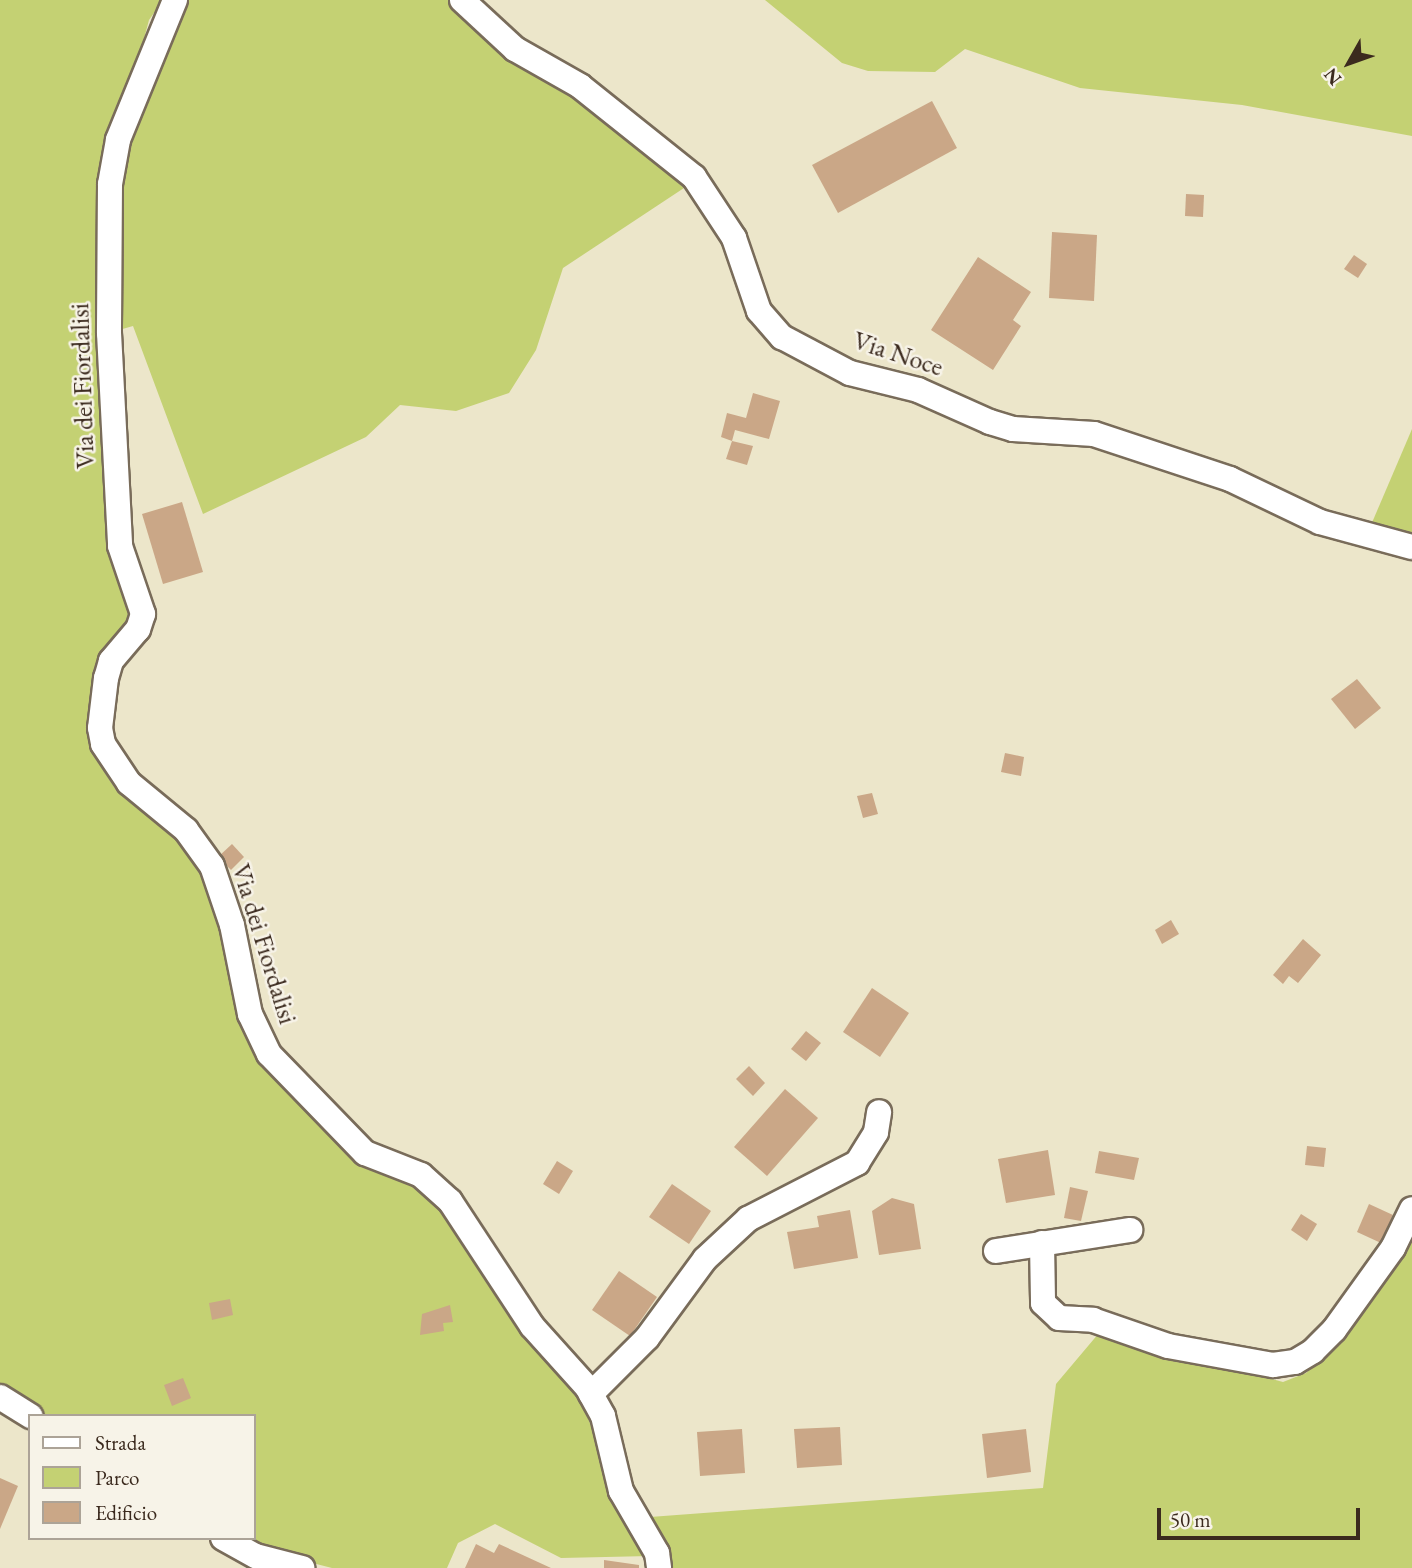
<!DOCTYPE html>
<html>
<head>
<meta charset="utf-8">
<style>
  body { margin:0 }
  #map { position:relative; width:1412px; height:1568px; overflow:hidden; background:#ece6ca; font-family:"EB Garamond",serif }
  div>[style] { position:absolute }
  .green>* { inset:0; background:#c4d173 }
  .building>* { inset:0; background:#caa787 }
  .roads { filter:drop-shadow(2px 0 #796c5a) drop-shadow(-2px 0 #796c5a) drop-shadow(0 2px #796c5a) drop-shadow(0 -2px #796c5a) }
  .minor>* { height:24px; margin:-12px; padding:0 12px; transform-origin:12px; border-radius:12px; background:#fff }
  span { translate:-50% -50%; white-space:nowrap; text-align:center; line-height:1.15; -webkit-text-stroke:5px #f7f3e8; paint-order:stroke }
  .street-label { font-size:26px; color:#3b2a1e }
  .legend { position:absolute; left:28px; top:1414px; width:228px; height:126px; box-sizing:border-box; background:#f7f3e8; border:2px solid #aca397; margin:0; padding:9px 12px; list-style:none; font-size:21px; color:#3b2a1e }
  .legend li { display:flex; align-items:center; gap:14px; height:35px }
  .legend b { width:35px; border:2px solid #aca397 }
  .north { position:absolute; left:1314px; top:28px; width:70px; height:70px; -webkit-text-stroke:5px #f7f3e8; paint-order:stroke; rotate:230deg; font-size:19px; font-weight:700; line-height:28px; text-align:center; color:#3b2a1e }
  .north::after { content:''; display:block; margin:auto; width:24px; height:32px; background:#3b2a1e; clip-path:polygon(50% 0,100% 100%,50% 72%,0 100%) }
  .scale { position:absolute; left:1157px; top:1508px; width:203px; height:32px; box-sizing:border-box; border:4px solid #3b2a1e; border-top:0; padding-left:9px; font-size:21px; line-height:24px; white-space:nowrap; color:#3b2a1e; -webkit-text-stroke:5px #f7f3e8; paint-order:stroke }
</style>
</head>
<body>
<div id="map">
  <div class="green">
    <div style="clip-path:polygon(0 0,163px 0,149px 20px,129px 95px,100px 319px,106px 545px,130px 612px,91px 735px,93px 754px,114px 787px,180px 838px,197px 859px,224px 930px,249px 1040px,431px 1194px,582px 1403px,604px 1459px,608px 1491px,650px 1556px,561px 1558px,495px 1524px,458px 1543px,447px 1568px,332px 1568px,254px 1548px,237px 1538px,254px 1538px,254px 1416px,45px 1416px,0 1389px)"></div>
    <div style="clip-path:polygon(183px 0,452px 0,584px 99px,684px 188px,563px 268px,536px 350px,509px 393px,456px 411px,400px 405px,366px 437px,203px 514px,133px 326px,119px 330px,123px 157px)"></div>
    <div style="clip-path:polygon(765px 0,1412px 0,1412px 136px,1242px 105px,1080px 88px,965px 49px,935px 72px,868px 71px,842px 63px)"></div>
    <div style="clip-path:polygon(1412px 429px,1412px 534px,1371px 525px)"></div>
    <div style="clip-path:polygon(1412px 1229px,1412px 1568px,672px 1568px,650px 1517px,1043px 1488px,1056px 1384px,1099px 1333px,1176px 1362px,1218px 1365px,1283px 1382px,1306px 1373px,1340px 1343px,1377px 1295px)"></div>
  </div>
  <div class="building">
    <div style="clip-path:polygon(932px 101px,957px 148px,838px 213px,812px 165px)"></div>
    <div style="clip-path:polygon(1186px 194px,1204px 195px,1203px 217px,1185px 216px)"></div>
    <div style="clip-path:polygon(1052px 232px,1097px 235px,1094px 301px,1049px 298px)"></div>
    <div style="clip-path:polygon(1354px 255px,1367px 264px,1358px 278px,1344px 269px)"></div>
    <div style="clip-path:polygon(978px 257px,1031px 292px,1013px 320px,1021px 326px,993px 370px,931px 330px)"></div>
    <div style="clip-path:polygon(753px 393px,780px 401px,769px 439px,735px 430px,732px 441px,721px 437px,727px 413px,746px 418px)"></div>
    <div style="clip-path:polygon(732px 441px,753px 446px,747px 465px,726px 459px)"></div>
    <div style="clip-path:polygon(182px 502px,203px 572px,163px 584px,142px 514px)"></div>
    <div style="clip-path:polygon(1357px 679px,1381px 708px,1355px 729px,1331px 699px)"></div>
    <div style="clip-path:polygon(1005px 753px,1024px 757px,1021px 776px,1001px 772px)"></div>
    <div style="clip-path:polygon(872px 793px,878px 814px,863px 818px,857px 796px)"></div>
    <div style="clip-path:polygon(232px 844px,244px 857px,231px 870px,218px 857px)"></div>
    <div style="clip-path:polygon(1171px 920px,1179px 934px,1162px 944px,1155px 930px)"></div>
    <div style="clip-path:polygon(1303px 939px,1321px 955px,1298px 983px,1289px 976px,1283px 984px,1273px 975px)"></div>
    <div style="clip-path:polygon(872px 988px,909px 1013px,880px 1057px,843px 1032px)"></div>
    <div style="clip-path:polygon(806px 1031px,821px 1043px,806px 1061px,791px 1049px)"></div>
    <div style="clip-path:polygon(749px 1066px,765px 1083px,753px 1096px,736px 1079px)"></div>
    <div style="clip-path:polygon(785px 1089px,818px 1118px,767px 1176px,734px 1147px)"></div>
    <div style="clip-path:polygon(1307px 1146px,1326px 1148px,1324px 1167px,1305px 1165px)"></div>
    <div style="clip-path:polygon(1048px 1150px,1055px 1195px,1006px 1203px,998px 1159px)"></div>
    <div style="clip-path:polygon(1099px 1151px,1139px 1158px,1134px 1180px,1095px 1173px)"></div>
    <div style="clip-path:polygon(557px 1161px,573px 1171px,559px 1194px,543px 1184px)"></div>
    <div style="clip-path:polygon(672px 1184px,711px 1211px,689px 1244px,649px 1217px)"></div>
    <div style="clip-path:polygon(1070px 1187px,1088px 1191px,1081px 1221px,1064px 1218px)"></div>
    <div style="clip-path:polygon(892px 1198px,914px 1204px,921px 1249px,879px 1255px,872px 1211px)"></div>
    <div style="clip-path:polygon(1369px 1204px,1393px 1215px,1381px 1243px,1357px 1232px)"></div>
    <div style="clip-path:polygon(850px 1210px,858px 1258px,794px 1269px,787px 1232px,819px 1227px,817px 1216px)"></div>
    <div style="clip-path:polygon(1301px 1214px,1317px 1224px,1307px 1241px,1291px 1230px)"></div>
    <div style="clip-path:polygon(619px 1271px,657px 1297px,630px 1336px,592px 1310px)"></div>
    <div style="clip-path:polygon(230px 1299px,233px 1315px,212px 1320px,209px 1303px)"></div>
    <div style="clip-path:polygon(450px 1305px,453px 1322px,443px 1323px,444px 1331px,420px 1335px,422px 1314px)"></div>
    <div style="clip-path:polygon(183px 1378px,191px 1398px,172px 1406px,164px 1385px)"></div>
    <div style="clip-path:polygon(840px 1427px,842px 1465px,797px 1468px,794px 1429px)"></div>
    <div style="clip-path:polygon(742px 1429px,745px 1473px,700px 1476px,697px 1432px)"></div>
    <div style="clip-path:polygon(1026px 1429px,1031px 1472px,987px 1478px,982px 1434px)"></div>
    <div style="clip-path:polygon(0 1478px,18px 1486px,0 1529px)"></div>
    <div style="clip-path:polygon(476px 1544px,494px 1553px,499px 1544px,551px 1568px,465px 1568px)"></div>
    <div style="clip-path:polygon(604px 1560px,639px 1565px,639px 1568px,604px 1568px)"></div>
  </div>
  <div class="roads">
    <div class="minor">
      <div style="left:175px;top:0;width:151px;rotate:112.2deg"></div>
      <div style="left:118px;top:140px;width:45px;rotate:100.3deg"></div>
      <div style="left:110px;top:184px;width:149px;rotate:90.4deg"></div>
      <div style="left:109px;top:333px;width:213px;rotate:87deg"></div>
      <div style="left:120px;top:546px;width:72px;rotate:71.3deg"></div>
      <div style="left:143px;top:614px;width:16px;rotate:108deg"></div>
      <div style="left:138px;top:629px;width:42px;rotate:130.2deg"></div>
      <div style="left:111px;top:661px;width:18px;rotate:106deg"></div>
      <div style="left:106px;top:678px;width:50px;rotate:96.8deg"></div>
      <div style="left:100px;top:728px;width:16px;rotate:79deg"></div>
      <div style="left:103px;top:744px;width:47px;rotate:56.3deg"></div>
      <div style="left:129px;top:783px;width:74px;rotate:39.5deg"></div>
      <div style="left:186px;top:830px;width:44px;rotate:54.2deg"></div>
      <div style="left:212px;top:866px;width:62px;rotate:71.3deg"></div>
      <div style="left:232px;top:925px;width:91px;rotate:78.6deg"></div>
      <div style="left:250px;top:1014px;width:44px;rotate:64.6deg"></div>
      <div style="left:269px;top:1054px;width:138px;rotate:45.9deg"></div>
      <div style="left:365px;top:1153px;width:60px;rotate:21.4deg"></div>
      <div style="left:421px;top:1175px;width:39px;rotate:42deg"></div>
      <div style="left:450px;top:1201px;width:149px;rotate:56.7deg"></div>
      <div style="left:532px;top:1326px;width:82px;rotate:48deg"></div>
      <div style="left:587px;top:1387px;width:33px;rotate:61deg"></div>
      <div style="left:603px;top:1416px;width:77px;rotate:76.5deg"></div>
      <div style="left:621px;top:1491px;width:72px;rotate:59.9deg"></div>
      <div style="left:657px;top:1553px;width:15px;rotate:82deg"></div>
      <div style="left:462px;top:0;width:72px;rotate:42.8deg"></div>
      <div style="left:515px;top:49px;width:75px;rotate:29.6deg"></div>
      <div style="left:580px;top:86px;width:146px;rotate:38.6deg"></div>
      <div style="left:694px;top:177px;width:73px;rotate:56.7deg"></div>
      <div style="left:734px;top:238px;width:77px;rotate:71.1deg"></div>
      <div style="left:759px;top:311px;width:35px;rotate:49deg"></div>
      <div style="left:782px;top:337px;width:77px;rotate:27.9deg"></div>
      <div style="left:850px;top:373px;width:70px;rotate:14deg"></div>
      <div style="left:918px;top:390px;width:79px;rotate:24deg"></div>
      <div style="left:990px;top:422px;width:24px;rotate:17deg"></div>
      <div style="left:1013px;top:429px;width:81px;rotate:3.5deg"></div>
      <div style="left:1094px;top:434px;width:143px;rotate:18.3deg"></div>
      <div style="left:1230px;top:479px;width:100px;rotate:25.5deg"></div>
      <div style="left:1320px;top:522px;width:95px;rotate:15.2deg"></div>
      <div style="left:1042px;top:1243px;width:60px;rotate:89deg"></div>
      <div style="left:1043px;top:1303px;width:22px;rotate:43deg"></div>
      <div style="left:1059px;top:1318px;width:34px;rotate:3deg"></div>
      <div style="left:1093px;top:1320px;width:79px;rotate:19.1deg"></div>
      <div style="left:1168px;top:1346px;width:107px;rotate:10.3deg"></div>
      <div style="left:1273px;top:1365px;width:22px;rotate:-8deg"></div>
      <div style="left:1295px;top:1362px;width:21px;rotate:-31deg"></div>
      <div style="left:1313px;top:1351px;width:30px;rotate:-45deg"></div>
      <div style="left:1334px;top:1330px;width:101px;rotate:-54.3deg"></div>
      <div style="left:1393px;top:1248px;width:43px;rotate:-64deg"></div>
      <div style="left:996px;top:1251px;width:136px;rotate:-8.9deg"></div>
      <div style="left:591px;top:1394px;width:79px;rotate:-45deg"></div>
      <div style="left:647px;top:1338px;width:98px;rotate:-53.7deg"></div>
      <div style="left:705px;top:1259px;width:59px;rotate:-42.9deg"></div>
      <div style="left:748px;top:1219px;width:123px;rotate:-27.2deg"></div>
      <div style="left:857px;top:1163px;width:36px;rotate:-58deg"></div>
      <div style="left:876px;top:1132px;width:20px;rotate:-81deg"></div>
      <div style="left:0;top:1397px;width:36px;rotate:32deg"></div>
      <div style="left:223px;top:1538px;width:38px;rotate:29deg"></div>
      <div style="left:256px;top:1556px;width:48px;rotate:14.6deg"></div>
    </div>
  </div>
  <div class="street-label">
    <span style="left:898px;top:354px;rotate:18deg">Via Noce</span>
    <span style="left:83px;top:386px;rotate:-92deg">Via dei Fiordalisi</span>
    <span style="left:264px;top:944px;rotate:73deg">Via dei Fiordalisi</span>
  </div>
  <ul class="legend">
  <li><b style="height:9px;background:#fff"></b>Strada</li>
  <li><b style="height:19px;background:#c4d173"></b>Parco</li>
  <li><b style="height:19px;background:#caa787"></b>Edificio</li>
  </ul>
  <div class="north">N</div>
  <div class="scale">50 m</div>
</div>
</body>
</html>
